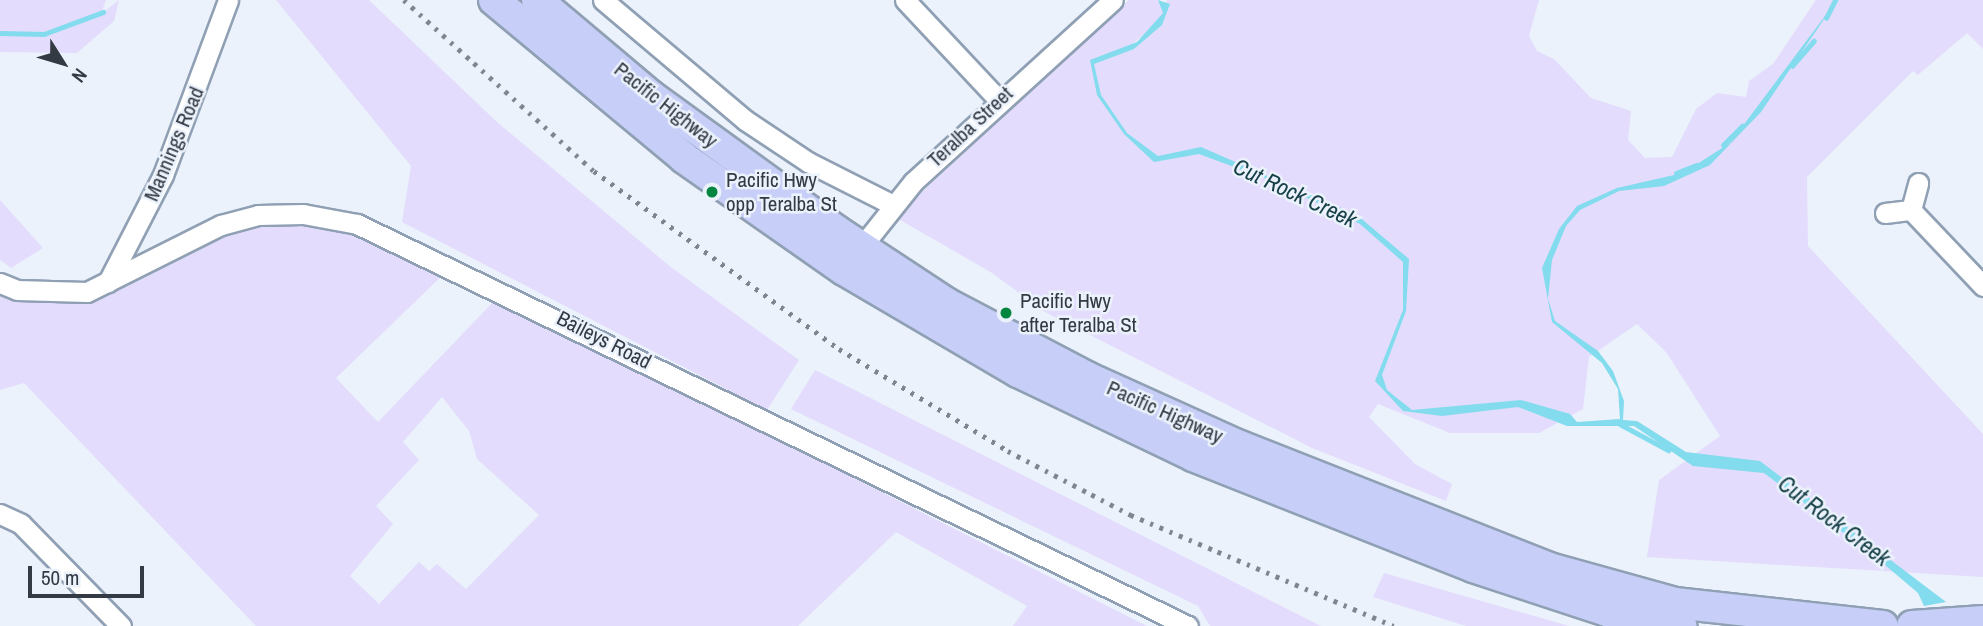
<!DOCTYPE html>
<html>
<head>
<meta charset="utf-8">
<style>
  body { margin:0 }
  #map { position:relative; width:1983px; height:626px; overflow:hidden; background:#ebf2fb; font-family:"Archivo Narrow",sans-serif }
  div>[style] { position:absolute }
  .green>* { inset:0; background:#e3dcfc }
  .water>* { inset:0; background:#83dbee }
  .stream>* { height:4.5px; margin:-2.25px; padding:0 2.25px; transform-origin:2.25px; border-radius:2.25px; background:#83dbee }
  .roads { filter:drop-shadow(2px 0 #90a0b4) drop-shadow(-2px 0 #90a0b4) drop-shadow(0 2px #90a0b4) drop-shadow(0 -2px #90a0b4) }
  .street>* { height:19px; margin:-9.5px; padding:0 9.5px; transform-origin:9.5px; border-radius:9.5px; background:#fff }
  .primary>* { height:30px; margin:-15px; padding:0 15px; transform-origin:15px; border-radius:15px; background:#c7cef7 }
  .rail>* { height:4.5px; margin-top:-2.25px; transform-origin:0; background:repeating-linear-gradient(90deg,#7e858e 0 3.5px,transparent 0 10.5px) }
  .dots>* { width:19px; height:19px; translate:-50% -50%; box-sizing:border-box; border:4px solid #ebf2fb; border-radius:50% }
  span { translate:-50% -50%; white-space:nowrap; text-align:center; line-height:1.15; -webkit-text-stroke:5px #ebf2fb; paint-order:stroke }
  .street-label { font-size:21px; color:#343a43 }
  .poi-label { font-size:21px; color:#343a43 }
  .left { translate:0 -50%; text-align:left }
  .water-label { font-size:23px; color:#174049; font-style:italic }
  .north { position:absolute; left:28px; top:28px; width:70px; height:70px; -webkit-text-stroke:5px #ebf2fb; paint-order:stroke; rotate:127deg; font-size:19px; font-weight:700; line-height:28px; text-align:center; color:#343a43 }
  .north::after { content:''; display:block; margin:auto; width:24px; height:32px; background:#343a43; clip-path:polygon(50% 0,100% 100%,50% 72%,0 100%) }
  .scale { position:absolute; left:28px; top:566px; width:116px; height:32px; box-sizing:border-box; border:4px solid #343a43; border-top:0; padding-left:9px; font-size:21px; line-height:24px; white-space:nowrap; color:#343a43; -webkit-text-stroke:5px #ebf2fb; paint-order:stroke }
</style>
</head>
<body>
<div id="map">
  <div class="green">
    <div style="clip-path:polygon(0 0,106px 0,101px 14px,119px 0,114px 21px,77px 53px,0 52px)"></div>
    <div style="clip-path:polygon(276px 0,369px 0,498px 123px,672px 268px,799px 360px,767px 410px,402px 222px,411px 166px)"></div>
    <div style="clip-path:polygon(1129px 0,1158px 0,1165px 8px,1159px 22px,1131px 45px,1134px 49px,1162px 25px,1167px 0,1539px 0,1529px 36px,1537px 51px,1554px 59px,1591px 98px,1631px 111px,1628px 140px,1645px 158px,1672px 157px,1696px 109px,1717px 93px,1746px 97px,1749px 81px,1773px 64px,1816px 0,1983px 0,1983px 49px,1967px 33px,1918px 75px,1913px 71px,1807px 177px,1808px 246px,1983px 434px,1983px 577px,1647px 557px,1659px 480px,1720px 436px,1666px 352px,1637px 324px,1589px 357px,1583px 409px,1539px 433px,1450px 433px,1378px 404px,1369px 417px,1415px 464px,1452px 484px,1446px 501px,1312px 448px,1043px 311px,992px 273px,895px 217px)"></div>
    <div style="clip-path:polygon(0 200px,43px 248px,11px 268px,0 260px)"></div>
    <div style="clip-path:polygon(evenodd,294px 220px,350px 230px,446px 272px,336px 378px,378px 422px,497px 298px,1147px 626px,1013px 626px,1027px 606px,896px 532px,798px 626px,256px 626px,24px 383px,0 390px,0 291px,18px 300px,65px 301px,224px 233px,294px 220px,442px 397px,469px 431px,477px 459px,539px 515px,466px 589px,437px 564px,429px 571px,419px 562px,379px 604px,350px 576px,393px 524px,376px 506px,419px 460px,403px 442px,442px 397px)"></div>
    <div style="clip-path:polygon(815px 370px,1321px 626px,1210px 626px,1198px 606px,791px 409px)"></div>
    <div style="clip-path:polygon(1384px 573px,1569px 626px,1466px 626px,1373px 597px)"></div>
  </div>
  <div class="water">
    <div style="clip-path:polygon(1158px 0,1170px 4px,1162px 25px,1134px 49px,1094px 64px,1101px 95px,1127px 133px,1158px 156px,1201px 147px,1357px 215px,1409px 259px,1406px 311px,1382px 375px,1387px 390px,1412px 410px,1521px 400px,1570px 414px,1577px 422px,1620px 419px,1618px 389px,1602px 363px,1552px 322px,1542px 268px,1559px 229px,1577px 206px,1617px 188px,1683px 173px,1730px 143px,1837px 0,1761px 112px,1710px 165px,1664px 186px,1619px 191px,1580px 210px,1566px 226px,1552px 260px,1548px 299px,1555px 321px,1598px 351px,1613px 371px,1624px 401px,1623px 420px,1637px 421px,1686px 452px,1760px 461px,1946px 602px,1924px 606px,1918px 593px,1878px 559px,1764px 473px,1693px 466px,1634px 426px,1567px 426px,1518px 407px,1442px 416px,1403px 411px,1375px 381px,1403px 310px,1403px 262px,1360px 224px,1272px 181px,1199px 154px,1154px 162px,1124px 134px,1097px 95px,1090px 60px,1137px 42px,1163px 13px)"></div>
  </div>
  <div class="stream">
    <div style="left:1826px;top:18px;width:20px;rotate:-63deg"></div>
    <div style="left:0;top:33px;width:44px;rotate:1.3deg"></div>
    <div style="left:44px;top:34px;width:63px;rotate:-20.4deg"></div>
    <div style="left:1792px;top:66px;width:33px;rotate:-49deg"></div>
    <div style="left:1723px;top:145px;width:27px;rotate:-45deg"></div>
    <div style="left:1676px;top:173px;width:22px;rotate:-21deg"></div>
    <div style="left:1620px;top:424px;width:55px;rotate:28.4deg"></div>
  </div>
  <div class="roads">
    <div class="street">
      <div style="left:603px;top:0;width:186px;rotate:40.2deg"></div>
      <div style="left:745px;top:120px;width:76px;rotate:33.7deg"></div>
      <div style="left:808px;top:162px;width:93px;rotate:26.8deg"></div>
      <div style="left:905px;top:0;width:136px;rotate:46.8deg"></div>
      <div style="left:1911px;top:210px;width:105px;rotate:46.5deg"></div>
      <div style="left:1885px;top:213px;width:26px;rotate:-7deg"></div>
      <div style="left:1911px;top:210px;width:28px;rotate:-75deg"></div>
      <div style="left:855px;top:255px;width:93px;rotate:-51.5deg"></div>
      <div style="left:913px;top:182px;width:270px;rotate:-42.3deg"></div>
      <div style="left:108px;top:282px;width:120px;rotate:-62.8deg"></div>
      <div style="left:163px;top:175px;width:187px;rotate:-69.6deg"></div>
      <div style="left:0;top:283px;width:18px;rotate:22deg"></div>
      <div style="left:17px;top:290px;width:70px;rotate:1.6deg"></div>
      <div style="left:87px;top:292px;width:150px;rotate:-26.6deg"></div>
      <div style="left:221px;top:225px;width:38px;rotate:-15deg"></div>
      <div style="left:258px;top:215px;width:45px;rotate:-1.3deg"></div>
      <div style="left:303px;top:214px;width:55px;rotate:10.5deg"></div>
      <div style="left:357px;top:224px;width:923px;rotate:25.82deg"></div>
      <div style="left:0;top:514px;width:23px;rotate:25deg"></div>
      <div style="left:21px;top:524px;width:143px;rotate:45.6deg"></div>
    </div>
    <div class="primary">
      <div style="left:494px;top:0;width:247px;rotate:39.7deg"></div>
      <div style="left:684px;top:158px;width:195px;rotate:35deg"></div>
      <div style="left:844px;top:270px;width:202px;rotate:30.4deg"></div>
      <div style="left:1018px;top:372px;width:194px;rotate:25.6deg"></div>
      <div style="left:1193px;top:456px;width:301px;rotate:21.6deg"></div>
      <div style="left:1473px;top:567px;width:141px;rotate:18.2deg"></div>
      <div style="left:1607px;top:611px;width:76px;rotate:11.5deg"></div>
      <div style="left:537px;top:0;width:149px;rotate:40.1deg"></div>
      <div style="left:651px;top:96px;width:230px;rotate:36deg"></div>
      <div style="left:837px;top:231px;width:131px;rotate:33.4deg"></div>
      <div style="left:946px;top:303px;width:159px;rotate:27.7deg"></div>
      <div style="left:1087px;top:377px;width:168px;rotate:24.3deg"></div>
      <div style="left:1240px;top:446px;width:332px;rotate:21.5deg"></div>
      <div style="left:1549px;top:568px;width:131px;rotate:15.5deg"></div>
      <div style="left:1675px;top:603px;width:209px;rotate:6.3deg"></div>
      <div style="left:1912px;top:626px;width:71px;rotate:-4deg"></div>
    </div>
  </div>
  <div class="rail">
    <div style="left:404px;top:0;width:256px;rotate:42deg"></div>
    <div style="left:594px;top:171px;width:303px;rotate:36deg"></div>
    <div style="left:839px;top:349px;width:197px;rotate:31.1deg"></div>
    <div style="left:1008px;top:451px;width:139px;rotate:27.5deg"></div>
    <div style="left:1131px;top:515px;width:285px;rotate:22.9deg"></div>
  </div>
  <div class="dots">
    <div style="left:712px;top:192px;background:#02853f"></div>
    <div style="left:1006px;top:313px;background:#02853f"></div>
  </div>
  <div class="street-label">
    <span style="left:666px;top:105px;rotate:38deg">Pacific Highway</span>
    <span style="left:970px;top:127px;rotate:-43deg">Teralba Street</span>
    <span style="left:174px;top:144px;rotate:-67deg">Mannings Road</span>
    <span style="left:604px;top:340px;rotate:27deg">Baileys Road</span>
    <span style="left:1165px;top:412px;rotate:24deg">Pacific Highway</span>
  </div>
  <div class="poi-label">
    <span class="left" style="left:726px;top:192px">Pacific Hwy<br>opp Teralba St</span>
    <span class="left" style="left:1020px;top:313px">Pacific Hwy<br>after Teralba St</span>
  </div>
  <div class="water-label">
    <span style="left:1295px;top:193px;rotate:25deg">Cut Rock Creek</span>
    <span style="left:1834px;top:521px;rotate:37deg">Cut Rock Creek</span>
  </div>
  <div class="north">N</div>
  <div class="scale">50 m</div>
</div>
</body>
</html>
